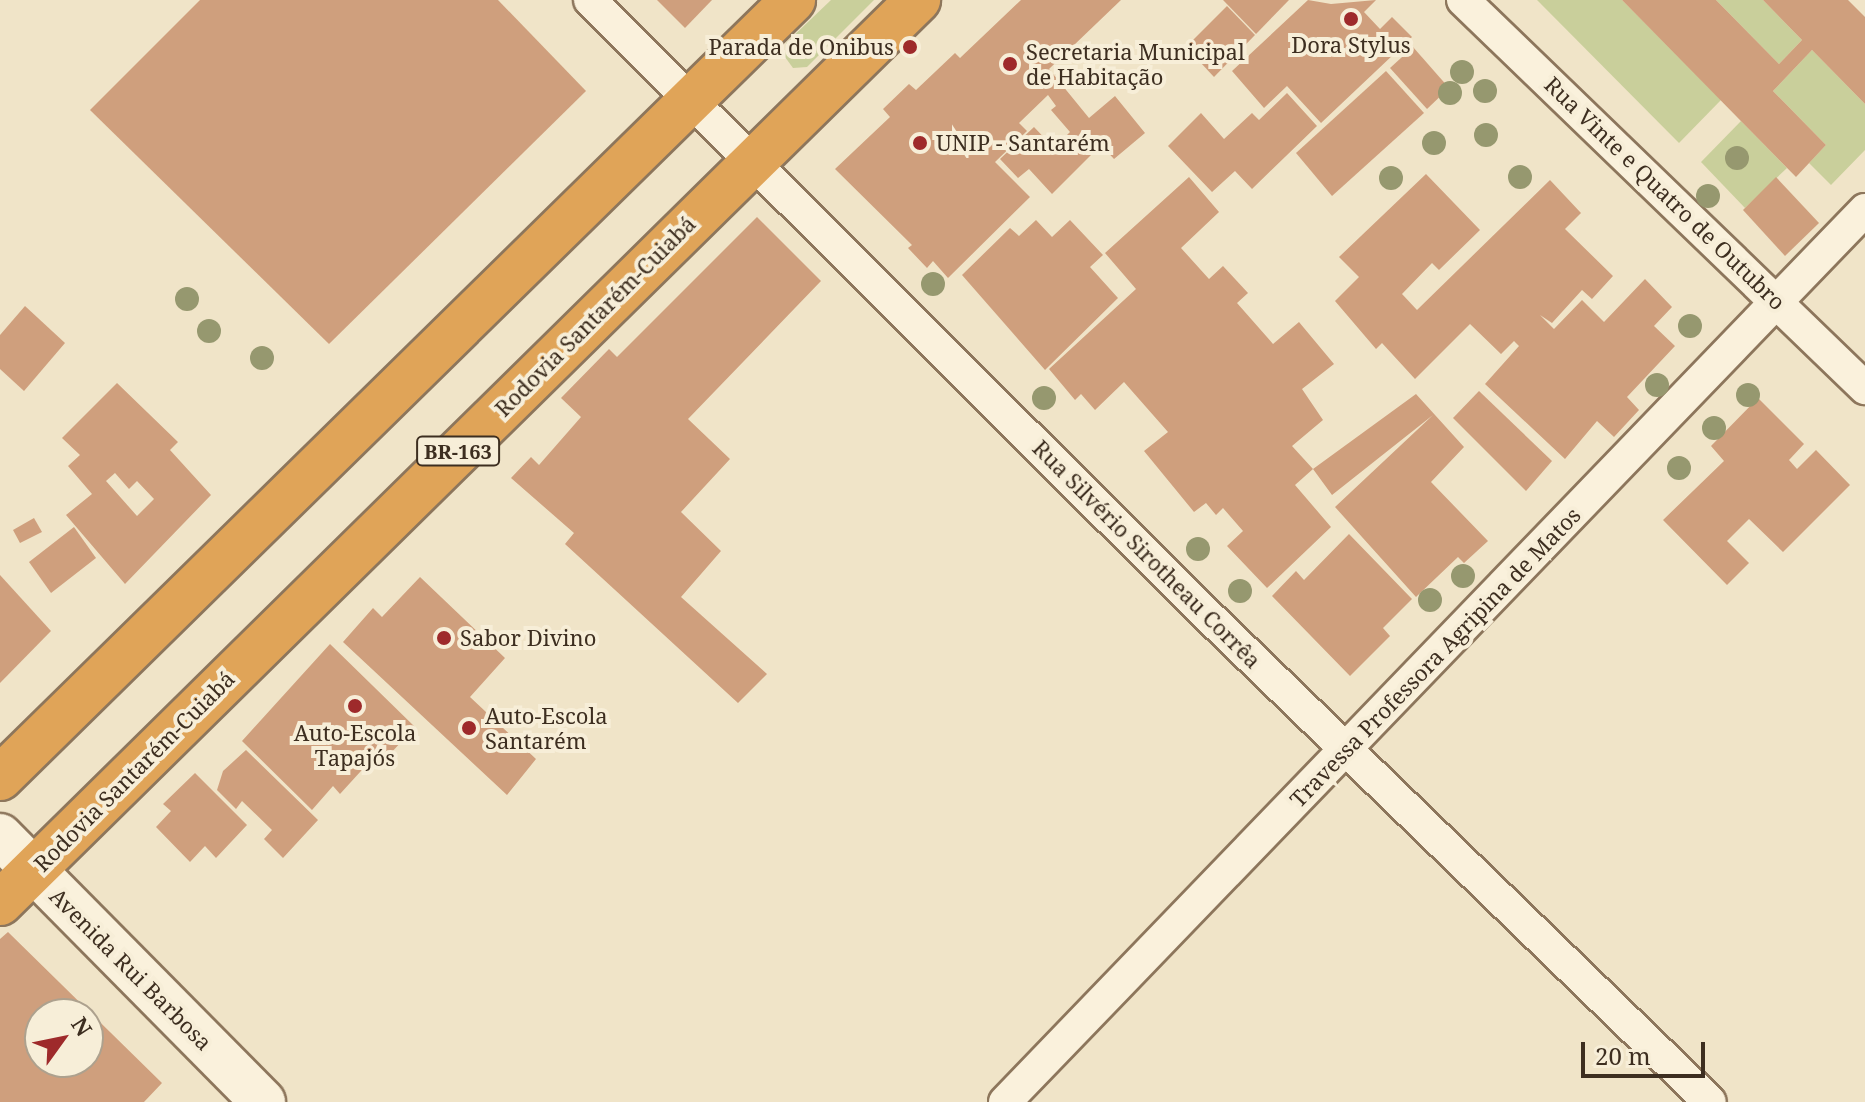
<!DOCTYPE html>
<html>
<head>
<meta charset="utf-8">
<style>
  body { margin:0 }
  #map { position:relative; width:1865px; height:1102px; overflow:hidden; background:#f0e4c8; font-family:"Noto Serif",serif }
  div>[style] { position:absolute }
  .green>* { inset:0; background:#c9cf9b }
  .building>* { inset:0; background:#cf9f7d }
  .roads { filter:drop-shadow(2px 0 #8d765c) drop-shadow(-2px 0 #8d765c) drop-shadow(0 2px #8d765c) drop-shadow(0 -2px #8d765c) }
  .street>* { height:32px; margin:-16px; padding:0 16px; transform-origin:16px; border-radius:16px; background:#faf1dc }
  .secondary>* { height:44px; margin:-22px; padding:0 22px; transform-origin:22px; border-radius:22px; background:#faf1dc }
  .highway>* { height:44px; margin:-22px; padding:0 22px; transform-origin:22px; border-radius:22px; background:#e0a458 }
  .trees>* { width:24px; height:24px; margin:-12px; border-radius:50%; background:#96986f }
  .dots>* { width:22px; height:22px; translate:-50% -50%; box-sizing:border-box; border:4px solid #f7eed8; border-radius:50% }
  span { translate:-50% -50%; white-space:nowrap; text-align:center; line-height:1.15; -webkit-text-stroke:8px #f7eed8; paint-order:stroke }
  .shield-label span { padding:2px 6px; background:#f7eed8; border:2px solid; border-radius:6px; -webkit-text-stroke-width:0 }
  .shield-label { font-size:20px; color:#3d2e20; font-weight:700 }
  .poi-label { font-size:22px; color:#3d2e20 }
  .right { translate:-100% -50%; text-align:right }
  .left { translate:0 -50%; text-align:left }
  .street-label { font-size:22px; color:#3d2e20 }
  .north { position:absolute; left:24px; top:998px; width:80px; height:80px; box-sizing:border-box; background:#f7eed8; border:2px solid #ada18e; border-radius:50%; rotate:57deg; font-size:22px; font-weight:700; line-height:32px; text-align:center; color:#3d2e20 }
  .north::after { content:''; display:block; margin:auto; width:28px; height:36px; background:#9e2a2b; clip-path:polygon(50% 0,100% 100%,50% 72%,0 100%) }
  .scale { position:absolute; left:1581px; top:1042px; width:124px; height:36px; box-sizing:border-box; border:4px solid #3d2e20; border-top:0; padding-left:10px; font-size:24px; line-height:28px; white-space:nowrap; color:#3d2e20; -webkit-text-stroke:6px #f7eed8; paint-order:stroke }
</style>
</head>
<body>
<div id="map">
  <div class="green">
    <div style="clip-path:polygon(831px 0,874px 0,807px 67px,793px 68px,785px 57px,786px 43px)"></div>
    <div style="clip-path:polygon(1537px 0,1622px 0,1721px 100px,1679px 143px)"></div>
    <div style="clip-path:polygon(1716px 0,1763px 0,1802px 40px,1779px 64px)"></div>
    <div style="clip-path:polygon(1812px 50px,1865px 104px,1865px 150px,1831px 185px,1809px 163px,1826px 145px,1773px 91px)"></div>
    <div style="clip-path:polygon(1741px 121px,1787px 168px,1745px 208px,1701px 162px)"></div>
  </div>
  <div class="building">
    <div style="clip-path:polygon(200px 0,498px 0,586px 91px,329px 344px,90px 110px)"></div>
    <div style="clip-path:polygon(657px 0,712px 0,685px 28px)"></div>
    <div style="clip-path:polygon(1021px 0,1121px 0,1049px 69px,1089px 118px,1115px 96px,1145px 133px,1114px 159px,1101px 145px,1052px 194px,1029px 169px,1018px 178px,1000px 159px,1034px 127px,1054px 148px,1070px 132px,1051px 110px,1056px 106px,1048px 95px,1019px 123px,1027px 131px,995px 162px,1030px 197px,948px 278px,933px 261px,927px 268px,908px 248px,912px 245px,835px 169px,890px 117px,883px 109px,909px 84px,916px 90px,955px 53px,960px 58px)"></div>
    <div style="clip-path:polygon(1223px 0,1289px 0,1256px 34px)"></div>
    <div style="clip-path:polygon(1308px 0,1331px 4px,1376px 0,1364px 12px,1380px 29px,1392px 17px,1412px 37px,1321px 123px,1287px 86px,1264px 108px,1232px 71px)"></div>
    <div style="clip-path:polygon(1622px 0,1716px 0,1779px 64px,1802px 40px,1763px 0,1848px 0,1865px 17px,1865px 104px,1812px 50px,1773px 91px,1826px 145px,1796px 177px)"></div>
    <div style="clip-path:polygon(1227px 6px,1255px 35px,1214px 77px,1186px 47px)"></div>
    <div style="clip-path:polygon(1413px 47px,1449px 88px,1427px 109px,1390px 68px)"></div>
    <div style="clip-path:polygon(1386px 71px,1424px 113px,1332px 196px,1296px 153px)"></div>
    <div style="clip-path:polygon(1287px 93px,1317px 126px,1252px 189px,1235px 171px,1212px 192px,1168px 146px,1201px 113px,1224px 139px,1252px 113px,1259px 120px)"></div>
    <div style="clip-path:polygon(1426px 174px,1480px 230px,1439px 270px,1432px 263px,1402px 294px,1417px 310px,1550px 180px,1581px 213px,1565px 229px,1613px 276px,1592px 299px,1582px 290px,1552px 323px,1540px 315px,1554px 329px,1582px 300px,1604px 322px,1645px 279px,1672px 307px,1654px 326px,1675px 346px,1627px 397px,1639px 410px,1614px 437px,1597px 421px,1565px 459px,1485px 384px,1519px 346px,1514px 341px,1501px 354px,1470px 324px,1415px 379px,1382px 343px,1376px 349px,1335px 301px,1359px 277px,1339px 257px)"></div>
    <div style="clip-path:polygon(1189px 177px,1219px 212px,1181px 248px,1209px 279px,1223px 266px,1248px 293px,1237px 303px,1273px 344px,1299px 322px,1334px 364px,1302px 389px,1323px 420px,1292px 446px,1313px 469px,1295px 485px,1331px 527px,1267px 588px,1227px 546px,1243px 531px,1223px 508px,1216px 515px,1206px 503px,1194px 512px,1144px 451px,1168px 432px,1124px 382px,1095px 410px,1081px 394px,1075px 400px,1049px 369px,1136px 289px,1105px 253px)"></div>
    <div style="clip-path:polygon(1776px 177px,1819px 223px,1785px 256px,1743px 210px)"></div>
    <div style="clip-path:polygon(757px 217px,821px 281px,688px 419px,730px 459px,681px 512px,721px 551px,681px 597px,767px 674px,738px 703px,565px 544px,574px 533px,511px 478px,531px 457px,539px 465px,581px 417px,561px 398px,609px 349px,617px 357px)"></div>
    <div style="clip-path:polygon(1036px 220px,1052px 237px,1070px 220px,1103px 255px,1090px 267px,1118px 298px,1045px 370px,962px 275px,1010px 228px,1019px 236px)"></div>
    <div style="clip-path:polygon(25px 306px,65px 343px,24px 391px,0 369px,0 335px)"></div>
    <div style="clip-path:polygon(evenodd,117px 383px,178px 442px,170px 450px,211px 495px,125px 584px,66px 515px,92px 494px,68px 466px,80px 455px,62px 438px,117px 383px,115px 473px,129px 489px,137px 481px,154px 499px,137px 516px,106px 481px,115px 473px)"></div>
    <div style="clip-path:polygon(1479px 391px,1552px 461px,1526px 491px,1453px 418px)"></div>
    <div style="clip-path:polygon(1416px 394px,1464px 447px,1431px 482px,1488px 541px,1464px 563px,1458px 557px,1416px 597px,1335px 507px,1433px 415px,1332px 495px,1313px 469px)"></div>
    <div style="clip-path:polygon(1758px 398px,1804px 444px,1789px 460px,1797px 469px,1816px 450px,1850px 485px,1783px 552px,1749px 519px,1727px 541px,1749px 563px,1727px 585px,1663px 520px,1724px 461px,1711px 446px)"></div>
    <div style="clip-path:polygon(34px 518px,42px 532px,20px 543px,13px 530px)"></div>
    <div style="clip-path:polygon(74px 527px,96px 558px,51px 593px,29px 562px)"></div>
    <div style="clip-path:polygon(1349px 534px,1412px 599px,1383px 628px,1390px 636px,1350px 676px,1272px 596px,1296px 571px,1304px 580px)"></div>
    <div style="clip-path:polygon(0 575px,51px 631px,0 683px)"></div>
    <div style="clip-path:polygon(420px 577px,505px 658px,470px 697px,536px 759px,507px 795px,343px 642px,373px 608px,382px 617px)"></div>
    <div style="clip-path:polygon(330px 644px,415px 727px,378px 767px,371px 760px,340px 794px,333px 786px,312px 810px,242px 741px)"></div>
    <div style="clip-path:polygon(246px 750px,318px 820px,283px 858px,264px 839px,272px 830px,242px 801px,236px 809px,217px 790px,223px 771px)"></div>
    <div style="clip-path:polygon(195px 773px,247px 825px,216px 858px,205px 846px,190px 862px,156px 827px,171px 811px,163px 804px)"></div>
    <div style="clip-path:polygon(evenodd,8px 932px,162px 1083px,144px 1102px,0 1102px,0 939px,8px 932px,40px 1014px,88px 1014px,88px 1062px,40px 1062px,40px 1014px)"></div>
  </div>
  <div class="roads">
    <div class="street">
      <div style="left:590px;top:0;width:860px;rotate:44.91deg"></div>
      <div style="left:1199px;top:607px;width:711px;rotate:44.09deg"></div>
      <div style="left:1463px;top:0;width:559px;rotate:43.98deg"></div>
      <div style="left:1005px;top:1102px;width:1239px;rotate:-46.05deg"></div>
    </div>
    <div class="secondary">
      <div style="left:0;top:836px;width:374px;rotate:45.3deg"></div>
    </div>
    <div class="highway">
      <div style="left:0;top:778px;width:1111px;rotate:-44.45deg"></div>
      <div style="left:0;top:903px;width:1288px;rotate:-44.53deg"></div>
    </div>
  </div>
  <div class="trees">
    <div style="left:1462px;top:72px"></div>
    <div style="left:1485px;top:91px"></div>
    <div style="left:1450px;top:93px"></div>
    <div style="left:1486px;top:135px"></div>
    <div style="left:1434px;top:143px"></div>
    <div style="left:1737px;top:158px"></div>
    <div style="left:1520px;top:177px"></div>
    <div style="left:1391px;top:178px"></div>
    <div style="left:1708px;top:196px"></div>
    <div style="left:933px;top:284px"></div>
    <div style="left:187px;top:299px"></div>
    <div style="left:1690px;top:326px"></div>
    <div style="left:209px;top:331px"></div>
    <div style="left:262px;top:358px"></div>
    <div style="left:1657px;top:385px"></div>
    <div style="left:1748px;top:395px"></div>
    <div style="left:1044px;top:398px"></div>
    <div style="left:1714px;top:428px"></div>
    <div style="left:1679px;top:468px"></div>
    <div style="left:1198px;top:549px"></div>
    <div style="left:1463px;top:576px"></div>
    <div style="left:1240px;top:591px"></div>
    <div style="left:1430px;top:600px"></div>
  </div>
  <div class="dots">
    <div style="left:1351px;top:19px;background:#9e2a2b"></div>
    <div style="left:910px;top:47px;background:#9e2a2b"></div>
    <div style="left:1010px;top:64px;background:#9e2a2b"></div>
    <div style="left:920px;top:143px;background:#9e2a2b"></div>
    <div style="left:444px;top:638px;background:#9e2a2b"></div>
    <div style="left:355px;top:706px;background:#9e2a2b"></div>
    <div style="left:469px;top:728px;background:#9e2a2b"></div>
  </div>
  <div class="shield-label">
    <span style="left:458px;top:451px">BR-163</span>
  </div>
  <div class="poi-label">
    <span style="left:1351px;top:45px">Dora Stylus</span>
    <span class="right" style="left:894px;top:47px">Parada de Onibus</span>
    <span class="left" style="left:1026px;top:64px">Secretaria Municipal<br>de Habitação</span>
    <span class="left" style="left:936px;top:143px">UNIP - Santarém</span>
    <span class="left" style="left:460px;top:638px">Sabor Divino</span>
    <span class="left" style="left:485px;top:728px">Auto-Escola<br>Santarém</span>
    <span style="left:355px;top:745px">Auto-Escola<br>Tapajós</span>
  </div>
  <div class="street-label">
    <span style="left:1665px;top:193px;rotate:44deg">Rua Vinte e Quatro de Outubro</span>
    <span style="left:595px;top:316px;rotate:-45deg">Rodovia Santarém-Cuiabá</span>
    <span style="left:1147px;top:554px;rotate:45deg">Rua Silvério Sirotheau Corrêa</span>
    <span style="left:1435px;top:657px;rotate:-46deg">Travessa Professora Agripina de Matos</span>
    <span style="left:134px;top:771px;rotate:-45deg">Rodovia Santarém-Cuiabá</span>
    <span style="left:131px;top:969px;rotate:45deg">Avenida Rui Barbosa</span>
  </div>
  <div class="north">N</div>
  <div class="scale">20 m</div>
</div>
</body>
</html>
